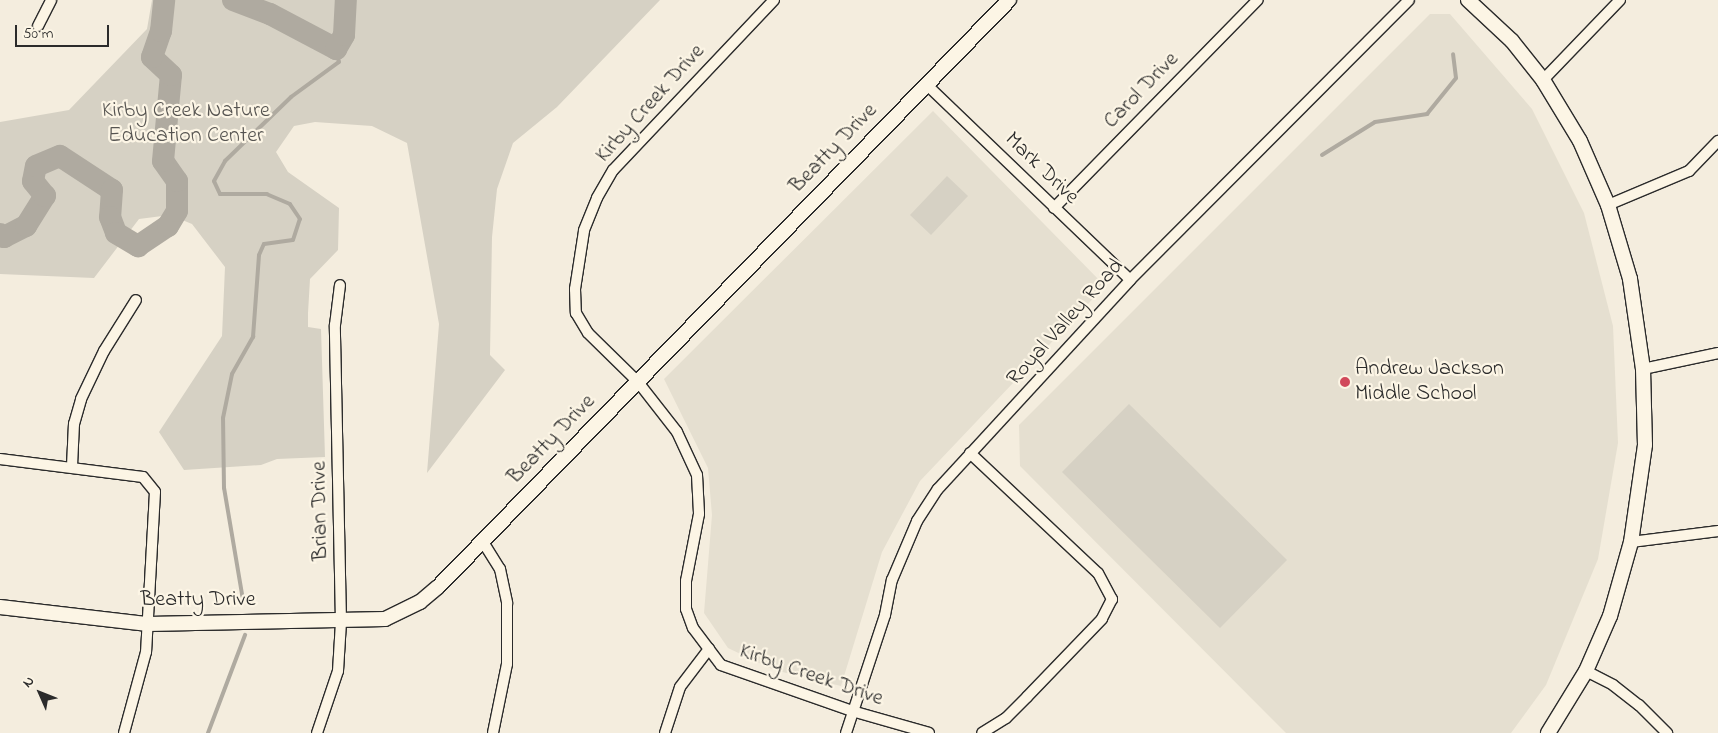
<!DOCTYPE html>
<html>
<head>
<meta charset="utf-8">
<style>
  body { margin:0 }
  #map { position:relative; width:1718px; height:733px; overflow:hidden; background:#f4edde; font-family:"Indie Flower",sans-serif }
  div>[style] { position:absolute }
  .built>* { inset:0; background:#e5dfd0 }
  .green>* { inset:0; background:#d6d1c4 }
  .stream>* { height:4px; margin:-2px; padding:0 2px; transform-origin:2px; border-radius:2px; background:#afaaa0 }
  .river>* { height:22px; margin:-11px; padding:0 11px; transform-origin:11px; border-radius:11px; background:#afaaa0 }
  .roads { filter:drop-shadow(1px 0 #2b2b2b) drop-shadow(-1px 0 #2b2b2b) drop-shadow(0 1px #2b2b2b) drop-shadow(0 -1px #2b2b2b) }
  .street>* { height:10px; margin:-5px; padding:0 5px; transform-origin:5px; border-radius:5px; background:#fcf5e5 }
  .secondary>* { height:14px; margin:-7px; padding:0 7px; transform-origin:7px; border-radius:7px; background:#fcf5e5 }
  .dots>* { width:14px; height:14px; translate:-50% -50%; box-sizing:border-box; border:2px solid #fcf5e5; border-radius:50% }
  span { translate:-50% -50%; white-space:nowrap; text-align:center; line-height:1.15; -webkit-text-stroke:4.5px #fcf5e5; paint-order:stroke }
  .street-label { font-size:22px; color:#2b2b2b }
  .park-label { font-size:22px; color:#565451 }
  .poi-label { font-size:22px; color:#2b2b2b }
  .left { translate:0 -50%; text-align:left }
  .north { position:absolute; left:15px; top:668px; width:50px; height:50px; -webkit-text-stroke:4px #fcf5e5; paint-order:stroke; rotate:314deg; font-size:14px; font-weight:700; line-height:20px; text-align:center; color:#2b2b2b }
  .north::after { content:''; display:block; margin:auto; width:18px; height:22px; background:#2b2b2b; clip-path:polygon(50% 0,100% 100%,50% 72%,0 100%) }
  .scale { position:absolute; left:15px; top:25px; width:94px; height:22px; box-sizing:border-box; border:2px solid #2b2b2b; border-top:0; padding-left:6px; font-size:15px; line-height:18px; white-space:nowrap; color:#2b2b2b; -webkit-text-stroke:4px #fcf5e5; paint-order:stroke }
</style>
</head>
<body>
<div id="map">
  <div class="built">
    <div style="clip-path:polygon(1430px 14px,1450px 14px,1532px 109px,1584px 213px,1613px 326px,1618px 443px,1598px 559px,1546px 685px,1511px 733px,1286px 733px,1020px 466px,1019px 425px)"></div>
    <div style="clip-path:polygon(933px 111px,1105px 286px,920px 481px,882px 552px,841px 686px,774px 670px,728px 648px,704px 613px,712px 515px,708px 468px,664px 379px)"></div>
  </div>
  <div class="green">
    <div style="clip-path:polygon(152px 0,660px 0,557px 107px,513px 143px,497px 189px,492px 237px,490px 355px,505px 370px,427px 473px,439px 324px,407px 143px,372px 126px,315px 122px,294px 126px,276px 152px,288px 172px,339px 208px,338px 250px,310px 279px,308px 313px,308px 327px,321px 329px,325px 457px,277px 459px,261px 465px,184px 470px,159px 432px,222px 336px,225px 267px,192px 224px,170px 215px,139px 219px,94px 278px,0 274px,0 122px,69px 110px,147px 29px)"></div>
    <div style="clip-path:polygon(947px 176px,968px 196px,931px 235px,910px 215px)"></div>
    <div style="clip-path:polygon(1129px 404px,1287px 560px,1220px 628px,1062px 472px)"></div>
  </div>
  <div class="stream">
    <div style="left:1322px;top:155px;width:62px;rotate:-31.9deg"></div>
    <div style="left:1375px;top:122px;width:53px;rotate:-8.7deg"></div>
    <div style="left:1427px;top:114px;width:46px;rotate:-51.1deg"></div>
    <div style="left:1456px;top:78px;width:24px;rotate:-97deg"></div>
    <div style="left:243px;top:600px;width:114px;rotate:-99.6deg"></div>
    <div style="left:224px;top:488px;width:70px;rotate:-90.8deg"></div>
    <div style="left:223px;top:418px;width:45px;rotate:-78.4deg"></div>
    <div style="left:232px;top:374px;width:43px;rotate:-60.4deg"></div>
    <div style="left:253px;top:337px;width:82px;rotate:-85.8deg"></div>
    <div style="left:259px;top:255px;width:12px;rotate:-66deg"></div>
    <div style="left:264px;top:244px;width:29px;rotate:-8deg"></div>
    <div style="left:293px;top:240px;width:22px;rotate:-72deg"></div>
    <div style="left:300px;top:219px;width:18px;rotate:-124deg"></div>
    <div style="left:290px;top:204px;width:25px;rotate:-157deg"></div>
    <div style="left:267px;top:194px;width:47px;rotate:180deg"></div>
    <div style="left:220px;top:194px;width:14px;rotate:-115deg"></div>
    <div style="left:214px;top:181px;width:23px;rotate:-61deg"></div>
    <div style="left:225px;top:161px;width:92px;rotate:-44.1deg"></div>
    <div style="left:291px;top:97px;width:59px;rotate:-36.1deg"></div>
    <div style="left:339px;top:62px;width:13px;rotate:-103deg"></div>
    <div style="left:208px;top:733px;width:105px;rotate:-69.3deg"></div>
  </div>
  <div class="river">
    <div style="left:233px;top:0;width:40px;rotate:21deg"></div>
    <div style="left:270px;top:14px;width:75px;rotate:27.9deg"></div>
    <div style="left:336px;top:49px;width:16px;rotate:-60deg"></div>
    <div style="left:344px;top:35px;width:35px;rotate:-87deg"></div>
    <div style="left:0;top:234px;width:5px;rotate:37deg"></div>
    <div style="left:4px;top:237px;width:25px;rotate:-27deg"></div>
    <div style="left:26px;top:226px;width:36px;rotate:-58deg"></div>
    <div style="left:45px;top:196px;width:19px;rotate:-129deg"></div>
    <div style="left:33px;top:181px;width:15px;rotate:-79deg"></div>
    <div style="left:36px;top:166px;width:26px;rotate:-23deg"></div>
    <div style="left:60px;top:156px;width:62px;rotate:33.2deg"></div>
    <div style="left:112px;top:190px;width:27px;rotate:94deg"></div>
    <div style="left:110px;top:217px;width:17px;rotate:69deg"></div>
    <div style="left:116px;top:233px;width:26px;rotate:31deg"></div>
    <div style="left:138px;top:246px;width:36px;rotate:-34deg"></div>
    <div style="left:168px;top:226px;width:17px;rotate:-59deg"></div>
    <div style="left:177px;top:211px;width:30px;rotate:-90deg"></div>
    <div style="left:177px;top:181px;width:24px;rotate:-125deg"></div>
    <div style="left:163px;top:161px;width:86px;rotate:-84.7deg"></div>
    <div style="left:171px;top:75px;width:26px;rotate:-137deg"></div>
    <div style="left:152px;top:57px;width:28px;rotate:-71deg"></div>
    <div style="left:161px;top:31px;width:31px;rotate:-84deg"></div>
  </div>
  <div class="roads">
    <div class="street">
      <div style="left:774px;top:0;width:234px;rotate:133.4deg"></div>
      <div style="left:613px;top:170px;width:32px;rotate:120deg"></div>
      <div style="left:597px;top:198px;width:35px;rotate:112deg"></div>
      <div style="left:584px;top:231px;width:59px;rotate:98.8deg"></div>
      <div style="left:575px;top:289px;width:24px;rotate:88deg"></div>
      <div style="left:576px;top:313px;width:23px;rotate:59deg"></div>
      <div style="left:588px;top:333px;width:70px;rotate:44.4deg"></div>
      <div style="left:638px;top:382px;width:63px;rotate:52deg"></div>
      <div style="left:677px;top:432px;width:47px;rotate:65.1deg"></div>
      <div style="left:697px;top:475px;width:39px;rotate:87deg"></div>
      <div style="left:699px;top:514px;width:68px;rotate:101deg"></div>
      <div style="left:686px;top:581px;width:28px;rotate:90deg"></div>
      <div style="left:686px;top:609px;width:20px;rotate:70deg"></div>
      <div style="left:693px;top:628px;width:46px;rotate:52.9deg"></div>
      <div style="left:721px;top:665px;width:139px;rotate:19.3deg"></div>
      <div style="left:852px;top:711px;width:80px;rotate:15.9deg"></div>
      <div style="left:38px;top:26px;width:29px;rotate:-63deg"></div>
      <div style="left:1543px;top:80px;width:111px;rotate:-46.1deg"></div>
      <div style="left:927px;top:85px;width:281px;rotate:43.8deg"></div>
      <div style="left:1608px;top:205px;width:88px;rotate:-22.8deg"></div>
      <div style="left:1689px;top:171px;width:42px;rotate:-46deg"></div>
      <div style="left:1054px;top:208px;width:291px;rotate:-45.6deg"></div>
      <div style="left:1643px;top:369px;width:77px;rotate:-12deg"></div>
      <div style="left:970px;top:453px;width:175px;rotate:43.2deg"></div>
      <div style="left:1098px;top:573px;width:30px;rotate:62deg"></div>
      <div style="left:1112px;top:599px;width:22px;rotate:117deg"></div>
      <div style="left:1102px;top:619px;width:108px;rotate:133.9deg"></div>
      <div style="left:1027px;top:697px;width:30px;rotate:135deg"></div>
      <div style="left:1006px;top:718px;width:28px;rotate:148deg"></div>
      <div style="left:0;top:459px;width:144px;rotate:7.2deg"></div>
      <div style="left:143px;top:477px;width:19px;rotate:51deg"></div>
      <div style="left:155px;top:492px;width:160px;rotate:93.2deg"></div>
      <div style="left:146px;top:652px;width:84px;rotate:105.2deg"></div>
      <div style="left:72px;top:466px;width:42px;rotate:-87.3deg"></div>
      <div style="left:74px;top:424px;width:26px;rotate:-74deg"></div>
      <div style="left:81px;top:399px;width:53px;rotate:-64.4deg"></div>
      <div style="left:104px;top:351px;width:60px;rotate:-57.9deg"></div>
      <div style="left:483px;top:542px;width:32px;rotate:58deg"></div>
      <div style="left:500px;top:569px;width:35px;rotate:78deg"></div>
      <div style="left:507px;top:603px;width:61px;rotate:90deg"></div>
      <div style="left:507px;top:664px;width:70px;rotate:101.5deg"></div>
      <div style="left:1631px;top:542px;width:88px;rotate:-7.2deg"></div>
      <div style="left:1586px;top:671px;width:30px;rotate:27deg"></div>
      <div style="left:1613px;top:685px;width:33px;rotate:38deg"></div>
      <div style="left:1639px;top:705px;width:40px;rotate:45deg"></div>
      <div style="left:317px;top:733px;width:65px;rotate:-71.3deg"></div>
      <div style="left:338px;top:671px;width:49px;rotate:-86.5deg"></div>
      <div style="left:341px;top:622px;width:297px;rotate:-91.2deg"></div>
      <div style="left:335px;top:325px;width:40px;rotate:-82.9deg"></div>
      <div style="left:665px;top:733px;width:48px;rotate:-71.9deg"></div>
      <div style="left:680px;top:687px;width:48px;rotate:-52.7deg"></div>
      <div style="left:846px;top:733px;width:124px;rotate:-71.7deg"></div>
      <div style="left:885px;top:615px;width:36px;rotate:-79deg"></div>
      <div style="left:892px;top:580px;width:64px;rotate:-67deg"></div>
      <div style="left:917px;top:521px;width:38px;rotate:-57deg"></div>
      <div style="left:938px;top:489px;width:284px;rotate:-47.4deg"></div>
      <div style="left:1130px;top:280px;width:395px;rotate:-45.1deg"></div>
    </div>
    <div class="secondary">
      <div style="left:1468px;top:0;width:60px;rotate:43deg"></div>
      <div style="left:1512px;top:41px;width:50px;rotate:51.5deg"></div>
      <div style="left:1543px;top:80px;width:71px;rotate:58.8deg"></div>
      <div style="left:1580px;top:141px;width:70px;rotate:66.4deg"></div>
      <div style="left:1608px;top:205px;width:77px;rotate:73.4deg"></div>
      <div style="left:1630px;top:279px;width:91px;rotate:81.8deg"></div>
      <div style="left:1643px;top:369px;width:76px;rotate:88.5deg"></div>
      <div style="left:1645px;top:445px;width:98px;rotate:98.2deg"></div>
      <div style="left:1631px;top:542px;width:77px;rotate:105.8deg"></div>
      <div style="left:1610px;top:616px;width:60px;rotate:113.6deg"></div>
      <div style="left:1586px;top:671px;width:73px;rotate:121.5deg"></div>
      <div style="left:0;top:607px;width:149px;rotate:6.6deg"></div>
      <div style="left:148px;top:624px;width:237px;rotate:-1.2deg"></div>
      <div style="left:385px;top:619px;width:39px;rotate:-26deg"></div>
      <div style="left:420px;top:602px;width:23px;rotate:-40deg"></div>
      <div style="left:438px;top:587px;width:819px;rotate:-45.79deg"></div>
    </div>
  </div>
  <div class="dots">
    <div style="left:1345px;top:382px;background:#d1495b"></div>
  </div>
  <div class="street-label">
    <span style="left:1142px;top:91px;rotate:-46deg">Carol Drive</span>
    <span style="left:651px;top:104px;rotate:-48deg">Kirby Creek Drive</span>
    <span style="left:834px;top:149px;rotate:-46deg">Beatty Drive</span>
    <span style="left:1041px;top:169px;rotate:44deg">Mark Drive</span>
    <span style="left:1066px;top:323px;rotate:-48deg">Royal Valley Road</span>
    <span style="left:552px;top:440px;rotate:-46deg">Beatty Drive</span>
    <span style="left:321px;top:511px;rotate:-91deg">Brian Drive</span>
    <span style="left:198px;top:601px">Beatty Drive</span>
    <span style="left:811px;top:676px;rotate:19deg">Kirby Creek Drive</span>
  </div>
  <div class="park-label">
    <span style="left:186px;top:124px">Kirby Creek Nature<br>Education Center</span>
  </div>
  <div class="poi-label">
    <span class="left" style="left:1355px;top:382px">Andrew Jackson<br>Middle School</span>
  </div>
  <div class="north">N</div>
  <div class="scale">50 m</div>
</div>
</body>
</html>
